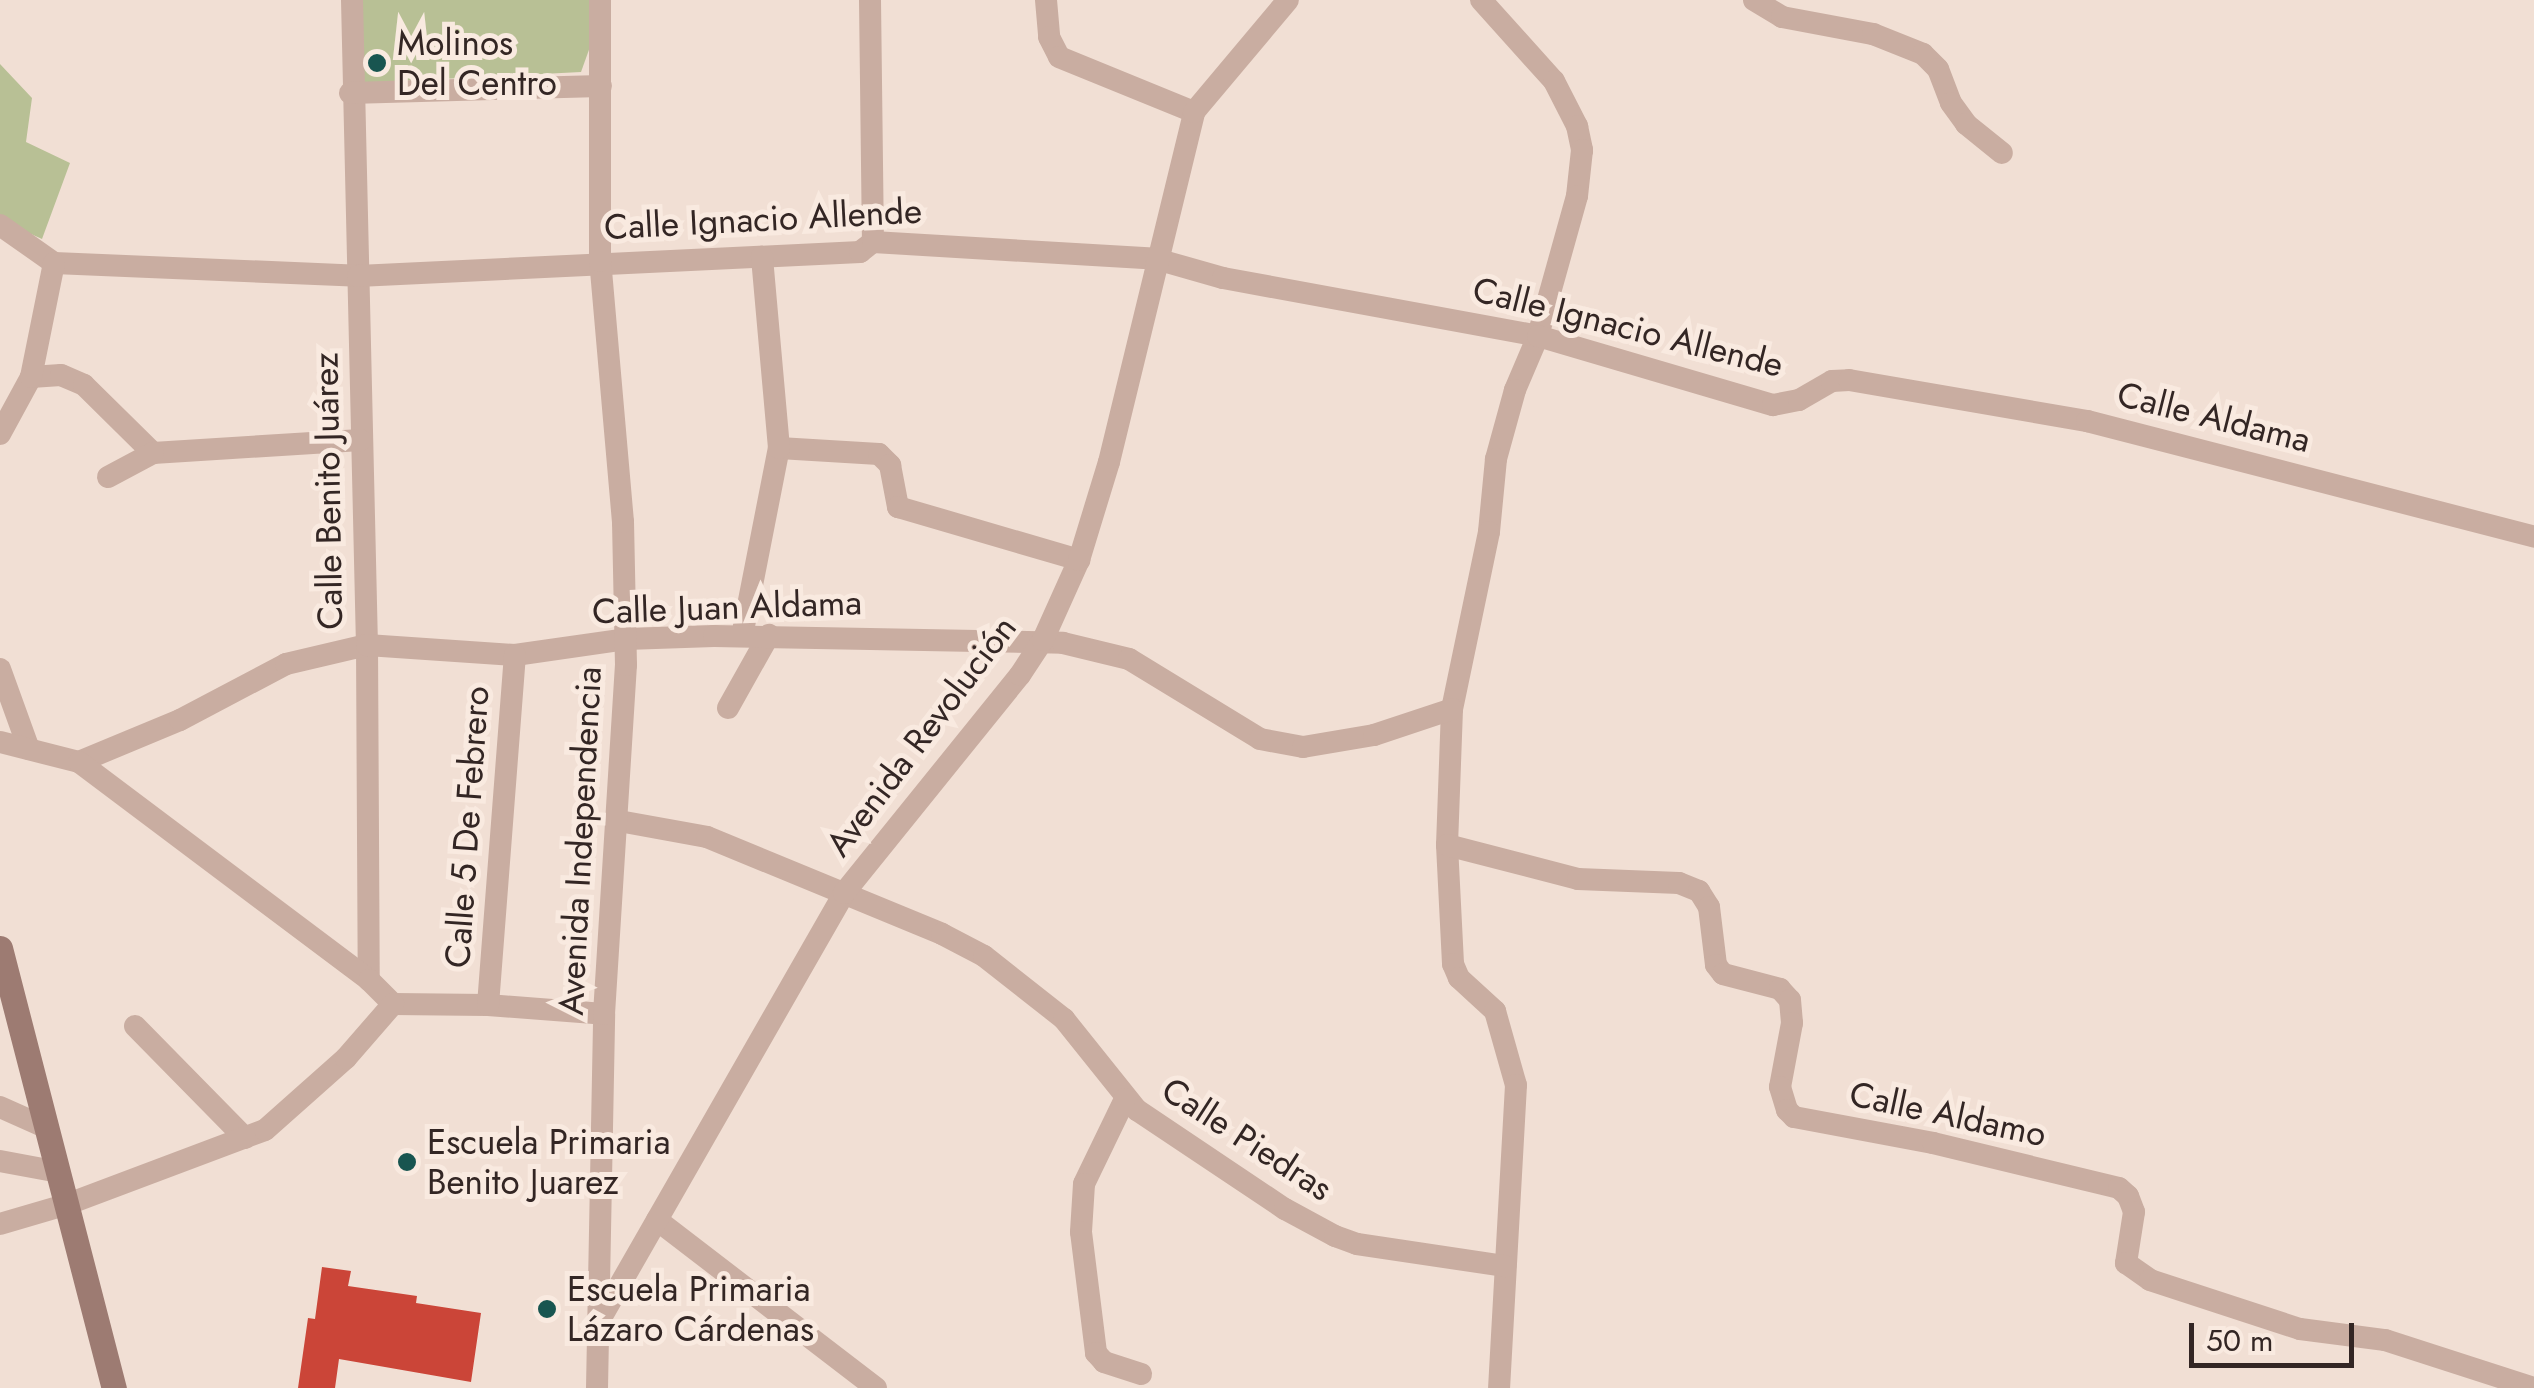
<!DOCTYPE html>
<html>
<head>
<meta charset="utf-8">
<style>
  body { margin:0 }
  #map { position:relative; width:2534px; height:1388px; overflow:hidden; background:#f1dfd4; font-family:Jost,sans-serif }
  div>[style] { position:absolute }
  .green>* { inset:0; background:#b8c095 }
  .building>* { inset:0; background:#cb4538 }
  .minor>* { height:22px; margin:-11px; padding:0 11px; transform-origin:11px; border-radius:11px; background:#c9ada1 }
  .secondary>* { height:25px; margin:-12.5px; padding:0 12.5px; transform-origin:12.5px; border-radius:12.5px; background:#9d7b72 }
  .dots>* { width:28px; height:28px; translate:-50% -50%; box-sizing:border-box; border:5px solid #f9eae0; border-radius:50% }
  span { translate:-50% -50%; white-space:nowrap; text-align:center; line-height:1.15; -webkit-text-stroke:10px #f9eae0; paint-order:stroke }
  .poi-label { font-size:35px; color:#332624 }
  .left { translate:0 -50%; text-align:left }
  .street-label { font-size:35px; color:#332624 }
  .scale { position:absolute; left:2189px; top:1323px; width:165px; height:45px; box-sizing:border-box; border:5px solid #332624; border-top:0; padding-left:12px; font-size:30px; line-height:35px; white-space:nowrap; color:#332624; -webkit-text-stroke:8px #f9eae0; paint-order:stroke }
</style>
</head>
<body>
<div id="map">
  <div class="green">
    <div style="clip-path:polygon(363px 0,594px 0,595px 33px,581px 72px,362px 83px)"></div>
    <div style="clip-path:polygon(0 64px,32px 98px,26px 142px,70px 163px,42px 239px,0 220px)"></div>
  </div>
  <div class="building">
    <div style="clip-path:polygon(322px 1267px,351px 1271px,348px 1286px,417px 1296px,416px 1303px,481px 1313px,471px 1382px,339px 1359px,335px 1388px,298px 1388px,308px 1318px,315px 1319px)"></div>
  </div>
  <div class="minor">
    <div style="left:352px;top:0;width:645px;rotate:88.67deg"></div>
    <div style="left:367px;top:645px;width:335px;rotate:89.7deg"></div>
    <div style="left:870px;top:0;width:242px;rotate:89.3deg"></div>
    <div style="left:1046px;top:0;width:37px;rotate:85deg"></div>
    <div style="left:1049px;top:37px;width:22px;rotate:63deg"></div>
    <div style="left:1059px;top:57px;width:146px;rotate:22.2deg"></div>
    <div style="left:1481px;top:0;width:109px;rotate:48deg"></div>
    <div style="left:1554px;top:81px;width:51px;rotate:62.9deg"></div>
    <div style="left:1577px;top:126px;width:25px;rotate:78deg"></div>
    <div style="left:1582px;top:150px;width:46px;rotate:96.2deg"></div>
    <div style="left:1577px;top:196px;width:145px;rotate:105.6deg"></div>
    <div style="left:1538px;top:336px;width:59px;rotate:113.1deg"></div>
    <div style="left:1515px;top:390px;width:72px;rotate:105.4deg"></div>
    <div style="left:1496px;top:459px;width:73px;rotate:95.5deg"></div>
    <div style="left:1489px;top:532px;width:181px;rotate:101.8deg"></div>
    <div style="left:1452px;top:709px;width:136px;rotate:92.1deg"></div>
    <div style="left:1447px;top:845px;width:119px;rotate:87.1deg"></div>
    <div style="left:1453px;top:964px;width:15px;rotate:67deg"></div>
    <div style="left:1459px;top:978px;width:49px;rotate:42.5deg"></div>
    <div style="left:1495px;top:1011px;width:77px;rotate:74.2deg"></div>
    <div style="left:1516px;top:1085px;width:303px;rotate:93.2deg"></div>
    <div style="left:1754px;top:0;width:33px;rotate:31deg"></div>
    <div style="left:1782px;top:17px;width:93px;rotate:10.6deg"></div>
    <div style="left:1873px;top:34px;width:54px;rotate:21.8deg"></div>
    <div style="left:1923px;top:54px;width:21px;rotate:45deg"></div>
    <div style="left:1938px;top:69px;width:36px;rotate:69deg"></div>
    <div style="left:1951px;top:103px;width:26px;rotate:54deg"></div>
    <div style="left:1966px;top:124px;width:46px;rotate:38.9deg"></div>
    <div style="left:350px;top:93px;width:251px;rotate:-1.6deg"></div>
    <div style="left:0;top:225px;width:66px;rotate:35.1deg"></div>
    <div style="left:54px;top:263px;width:304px;rotate:2.4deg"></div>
    <div style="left:358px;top:276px;width:503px;rotate:-2.74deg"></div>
    <div style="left:860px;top:252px;width:16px;rotate:-38deg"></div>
    <div style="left:873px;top:242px;width:284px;rotate:3.4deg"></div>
    <div style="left:1156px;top:259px;width:70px;rotate:15.8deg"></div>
    <div style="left:1223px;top:278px;width:320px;rotate:10.4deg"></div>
    <div style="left:1538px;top:336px;width:245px;rotate:16.4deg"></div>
    <div style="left:1773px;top:405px;width:26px;rotate:-11deg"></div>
    <div style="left:1799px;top:400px;width:38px;rotate:-30deg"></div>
    <div style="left:1832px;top:381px;width:17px;rotate:-3deg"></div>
    <div style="left:1849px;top:380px;width:242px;rotate:9.8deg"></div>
    <div style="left:2087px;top:421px;width:462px;rotate:14.5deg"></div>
    <div style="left:31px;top:377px;width:30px;rotate:-4deg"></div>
    <div style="left:61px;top:375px;width:25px;rotate:23deg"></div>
    <div style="left:84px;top:385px;width:97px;rotate:44.6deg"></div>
    <div style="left:153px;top:453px;width:208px;rotate:-3.6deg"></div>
    <div style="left:0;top:434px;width:65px;rotate:-61.5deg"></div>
    <div style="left:31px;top:377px;width:116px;rotate:-78.6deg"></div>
    <div style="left:779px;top:448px;width:100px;rotate:3.4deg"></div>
    <div style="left:879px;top:454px;width:16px;rotate:45deg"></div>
    <div style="left:890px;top:465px;width:43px;rotate:79.2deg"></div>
    <div style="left:898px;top:507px;width:189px;rotate:16.3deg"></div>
    <div style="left:108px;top:477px;width:51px;rotate:-28.1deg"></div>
    <div style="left:742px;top:636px;width:192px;rotate:-78.9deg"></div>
    <div style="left:779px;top:448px;width:192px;rotate:-95.1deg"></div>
    <div style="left:0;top:669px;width:85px;rotate:70.1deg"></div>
    <div style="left:728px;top:708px;width:84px;rotate:-60.7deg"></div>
    <div style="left:0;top:742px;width:81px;rotate:14.2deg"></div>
    <div style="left:79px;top:762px;width:109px;rotate:-22.6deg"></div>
    <div style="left:180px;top:720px;width:120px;rotate:-27.8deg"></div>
    <div style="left:286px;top:664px;width:83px;rotate:-13.2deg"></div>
    <div style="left:367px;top:645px;width:148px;rotate:3.9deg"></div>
    <div style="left:515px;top:655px;width:112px;rotate:-8.2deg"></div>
    <div style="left:626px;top:639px;width:88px;rotate:-2deg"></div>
    <div style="left:714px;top:636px;width:349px;rotate:1.1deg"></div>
    <div style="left:1063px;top:643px;width:68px;rotate:13.6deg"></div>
    <div style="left:1129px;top:659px;width:153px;rotate:31.4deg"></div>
    <div style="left:1260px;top:739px;width:44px;rotate:10.5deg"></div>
    <div style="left:1303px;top:747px;width:72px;rotate:-9.6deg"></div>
    <div style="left:1374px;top:735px;width:82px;rotate:-18.4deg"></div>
    <div style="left:79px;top:762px;width:363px;rotate:36.9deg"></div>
    <div style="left:369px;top:980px;width:34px;rotate:45deg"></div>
    <div style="left:619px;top:821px;width:89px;rotate:10.3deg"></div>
    <div style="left:707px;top:837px;width:254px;rotate:22.4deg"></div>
    <div style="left:942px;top:934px;width:47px;rotate:27.6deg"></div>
    <div style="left:984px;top:956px;width:102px;rotate:38.2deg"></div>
    <div style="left:1064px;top:1019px;width:117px;rotate:51.3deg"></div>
    <div style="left:1137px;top:1110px;width:178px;rotate:33.8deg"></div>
    <div style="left:1285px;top:1209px;width:57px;rotate:28.4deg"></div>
    <div style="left:1335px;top:1236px;width:23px;rotate:20deg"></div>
    <div style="left:1357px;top:1244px;width:150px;rotate:8.5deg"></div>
    <div style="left:1447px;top:845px;width:135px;rotate:14.5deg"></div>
    <div style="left:1578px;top:879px;width:101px;rotate:2.3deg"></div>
    <div style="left:1679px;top:883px;width:22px;rotate:22deg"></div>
    <div style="left:1699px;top:891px;width:19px;rotate:58deg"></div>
    <div style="left:1709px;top:907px;width:58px;rotate:83.1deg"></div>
    <div style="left:1716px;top:965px;width:11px;rotate:52deg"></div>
    <div style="left:1723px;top:974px;width:59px;rotate:14.7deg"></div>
    <div style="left:1780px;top:989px;width:15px;rotate:48deg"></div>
    <div style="left:1790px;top:1000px;width:23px;rotate:85deg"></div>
    <div style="left:1792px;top:1023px;width:65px;rotate:100.6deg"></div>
    <div style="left:1780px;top:1087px;width:24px;rotate:73deg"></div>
    <div style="left:1787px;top:1110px;width:10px;rotate:45deg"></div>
    <div style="left:1794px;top:1117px;width:141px;rotate:10.6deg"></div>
    <div style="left:1933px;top:1143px;width:191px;rotate:13.6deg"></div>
    <div style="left:2119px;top:1188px;width:12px;rotate:42deg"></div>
    <div style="left:2128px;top:1196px;width:17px;rotate:69deg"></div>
    <div style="left:2134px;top:1212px;width:52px;rotate:98.9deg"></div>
    <div style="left:2126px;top:1263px;width:29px;rotate:35deg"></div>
    <div style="left:2150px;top:1280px;width:158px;rotate:18.1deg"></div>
    <div style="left:2300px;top:1329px;width:86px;rotate:7.4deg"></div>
    <div style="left:2385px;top:1340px;width:157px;rotate:17.9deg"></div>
    <div style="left:393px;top:1004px;width:95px;rotate:0.6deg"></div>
    <div style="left:488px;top:1005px;width:116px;rotate:4.4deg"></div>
    <div style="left:488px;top:1005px;width:351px;rotate:-85.6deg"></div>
    <div style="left:135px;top:1026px;width:157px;rotate:45.5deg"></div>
    <div style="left:1125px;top:1099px;width:94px;rotate:115.8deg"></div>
    <div style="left:1084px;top:1184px;width:48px;rotate:93.6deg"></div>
    <div style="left:1081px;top:1232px;width:122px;rotate:82.9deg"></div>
    <div style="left:1096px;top:1353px;width:12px;rotate:48deg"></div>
    <div style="left:1104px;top:1362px;width:39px;rotate:18deg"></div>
    <div style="left:0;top:1107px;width:51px;rotate:24.1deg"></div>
    <div style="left:0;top:1161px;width:60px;rotate:10.6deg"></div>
    <div style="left:657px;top:1220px;width:276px;rotate:37.5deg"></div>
    <div style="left:0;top:1224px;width:71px;rotate:-16.4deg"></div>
    <div style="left:68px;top:1204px;width:210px;rotate:-20.6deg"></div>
    <div style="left:265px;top:1130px;width:108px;rotate:-41.6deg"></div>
    <div style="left:346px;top:1058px;width:72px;rotate:-49deg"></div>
    <div style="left:598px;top:1323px;width:495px;rotate:-60.2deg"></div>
    <div style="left:844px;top:893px;width:280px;rotate:-51.1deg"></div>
    <div style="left:1020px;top:675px;width:42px;rotate:-56.7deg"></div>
    <div style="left:1043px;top:640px;width:88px;rotate:-65.8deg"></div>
    <div style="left:1079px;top:560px;width:102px;rotate:-73deg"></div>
    <div style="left:1109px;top:462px;width:360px;rotate:-76.3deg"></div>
    <div style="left:1194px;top:112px;width:146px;rotate:-50deg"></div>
    <div style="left:597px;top:1388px;width:374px;rotate:-88.9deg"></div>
    <div style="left:604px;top:1014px;width:350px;rotate:-86.4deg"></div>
    <div style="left:626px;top:665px;width:143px;rotate:-91.2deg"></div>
    <div style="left:623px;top:522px;width:262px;rotate:-95deg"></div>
    <div style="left:600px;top:261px;width:261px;rotate:-90deg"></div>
  </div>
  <div class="secondary">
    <div style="left:0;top:948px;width:455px;rotate:75.5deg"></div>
  </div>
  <div class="dots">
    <div style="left:377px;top:63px;background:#185550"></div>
    <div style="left:407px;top:1162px;background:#185550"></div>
    <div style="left:547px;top:1309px;background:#185550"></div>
  </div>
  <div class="poi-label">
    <span class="left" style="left:397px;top:63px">Molinos<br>Del Centro</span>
    <span class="left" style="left:427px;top:1162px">Escuela Primaria<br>Benito Juarez</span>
    <span class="left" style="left:567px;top:1309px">Escuela Primaria<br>Lázaro Cárdenas</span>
  </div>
  <div class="street-label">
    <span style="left:763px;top:219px;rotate:-3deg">Calle Ignacio Allende</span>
    <span style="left:1628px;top:327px;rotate:14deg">Calle Ignacio Allende</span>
    <span style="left:2214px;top:417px;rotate:14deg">Calle Aldama</span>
    <span style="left:328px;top:491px;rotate:-91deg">Calle Benito Juárez</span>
    <span style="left:727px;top:607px;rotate:-2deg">Calle Juan Aldama</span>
    <span style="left:921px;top:736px;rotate:-53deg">Avenida Revolución</span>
    <span style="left:467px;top:827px;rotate:-86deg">Calle 5 De Febrero</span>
    <span style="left:580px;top:841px;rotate:-87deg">Avenida Independencia</span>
    <span style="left:1948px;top:1114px;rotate:12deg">Calle Aldamo</span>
    <span style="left:1247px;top:1139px;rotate:33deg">Calle Piedras</span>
  </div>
  <div class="scale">50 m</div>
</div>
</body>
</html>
